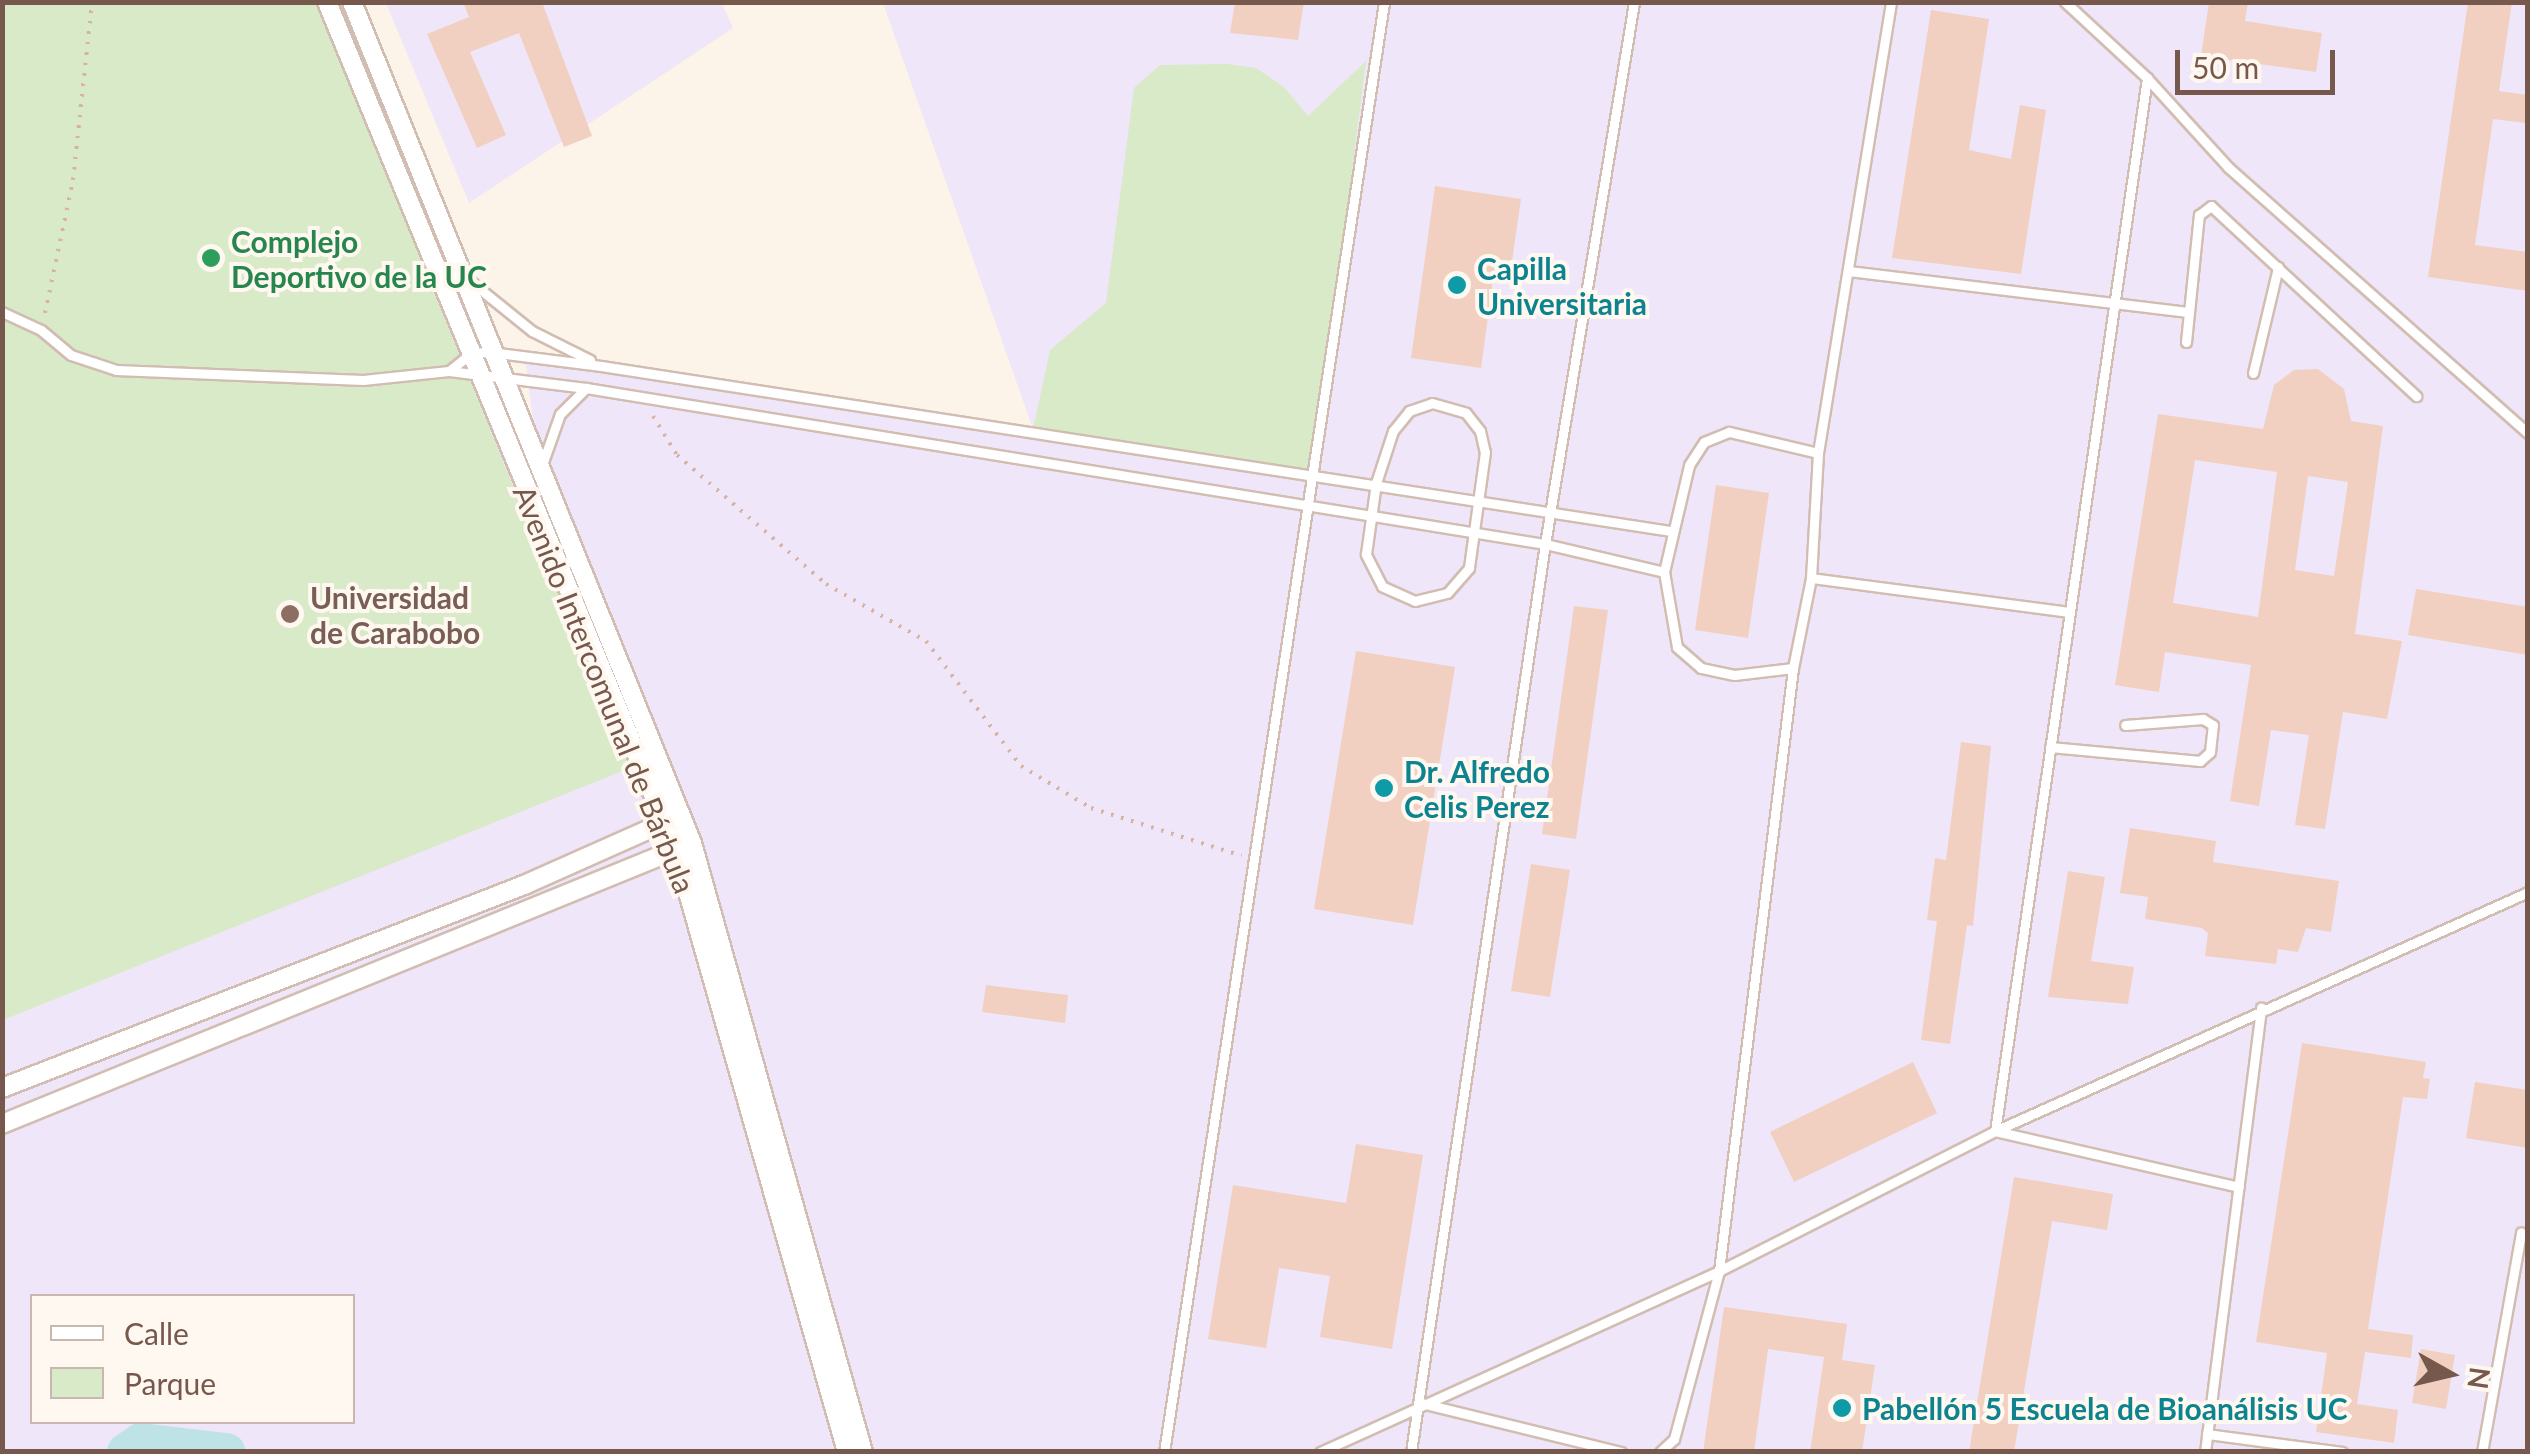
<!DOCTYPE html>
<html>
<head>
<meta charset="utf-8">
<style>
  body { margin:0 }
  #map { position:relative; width:2530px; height:1454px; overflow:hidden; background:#fcf3e9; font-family:Lato,sans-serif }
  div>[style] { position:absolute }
  .education>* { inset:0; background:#f0e6f9 }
  .green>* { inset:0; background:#d8eac7 }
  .river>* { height:38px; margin:-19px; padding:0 19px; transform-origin:19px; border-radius:19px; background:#bde3e6 }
  .building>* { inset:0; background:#f1d0c1 }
  .path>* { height:4px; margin-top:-2px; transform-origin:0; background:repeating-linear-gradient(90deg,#d7b3a4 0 2.5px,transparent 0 10.5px) }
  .roads { filter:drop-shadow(2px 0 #d1bdb1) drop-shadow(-2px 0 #d1bdb1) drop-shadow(0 2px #d1bdb1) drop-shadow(0 -2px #d1bdb1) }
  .service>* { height:9px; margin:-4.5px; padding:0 4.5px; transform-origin:4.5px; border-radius:4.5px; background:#fff }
  .minor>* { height:18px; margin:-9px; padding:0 9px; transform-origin:9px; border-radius:9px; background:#fff }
  .dots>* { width:28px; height:28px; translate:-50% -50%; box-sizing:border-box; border:5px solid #fff8f0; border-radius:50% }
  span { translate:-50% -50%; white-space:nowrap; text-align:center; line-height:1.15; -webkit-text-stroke:8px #fff8f0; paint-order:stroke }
  .leisure-label { font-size:30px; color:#27864d; font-weight:700 }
  .left { translate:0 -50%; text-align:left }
  .culture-label { font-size:30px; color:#0d838f; font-weight:700 }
  .education-label { font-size:30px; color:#785e54; font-weight:700 }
  .street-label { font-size:30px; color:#77584d }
  .frame { position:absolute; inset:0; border:5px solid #77584d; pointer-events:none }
  .legend { position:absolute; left:30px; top:1294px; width:325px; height:130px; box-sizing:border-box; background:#fff8f0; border:2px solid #c9b8af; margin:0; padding:12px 18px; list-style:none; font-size:30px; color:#77584d }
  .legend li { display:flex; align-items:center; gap:20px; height:50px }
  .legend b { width:50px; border:2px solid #c9b8af }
  .north { position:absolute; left:2400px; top:1324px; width:100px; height:100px; -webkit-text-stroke:8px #fff8f0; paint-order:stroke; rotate:98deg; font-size:28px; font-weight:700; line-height:40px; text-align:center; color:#77584d }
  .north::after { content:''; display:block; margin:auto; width:35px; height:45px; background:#77584d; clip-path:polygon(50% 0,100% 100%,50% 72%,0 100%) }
  .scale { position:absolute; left:2175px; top:50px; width:160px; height:45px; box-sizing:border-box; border:5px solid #77584d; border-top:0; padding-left:12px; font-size:30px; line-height:35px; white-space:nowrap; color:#77584d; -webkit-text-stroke:8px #fff8f0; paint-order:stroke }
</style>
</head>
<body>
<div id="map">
  <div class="education">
    <div style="clip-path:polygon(evenodd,3px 3px,327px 3px,676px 850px,847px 1451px,3px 1452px,3px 3px,32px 1296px,352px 1296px,352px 1422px,32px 1422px,32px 1296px)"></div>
    <div style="clip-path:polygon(386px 3px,722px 3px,733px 28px,469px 203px)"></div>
    <div style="clip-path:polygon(883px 3px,2527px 3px,2527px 1451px,863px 1451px,692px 843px,540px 477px,525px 356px,1033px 429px)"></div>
  </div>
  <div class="green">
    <div style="clip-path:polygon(2px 3px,316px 3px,524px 513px,598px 674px,630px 768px,3px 1020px)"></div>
    <div style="clip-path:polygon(1366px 61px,1314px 472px,1033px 429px,1050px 350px,1106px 303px,1134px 88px,1160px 65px,1227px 64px,1256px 68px,1284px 87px,1308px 116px)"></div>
  </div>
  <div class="river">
    <div style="left:126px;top:1452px;width:18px;rotate:-34deg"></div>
    <div style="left:141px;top:1442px;width:86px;rotate:6.7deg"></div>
  </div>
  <div class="building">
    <div style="clip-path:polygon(463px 2px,542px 2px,592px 136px,564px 147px,519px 33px,470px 52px,506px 135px,477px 148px,427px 34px,469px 17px)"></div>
    <div style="clip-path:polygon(1235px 2px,1304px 2px,1298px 40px,1230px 33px)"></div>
    <div style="clip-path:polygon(2209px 2px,2248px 2px,2245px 21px,2322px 33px,2316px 72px,2201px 56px)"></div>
    <div style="clip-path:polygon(2468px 2px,2512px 2px,2499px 91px,2528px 95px,2526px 123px,2493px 119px,2475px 245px,2528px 252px,2528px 291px,2428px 277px)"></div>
    <div style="clip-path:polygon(1931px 10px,1989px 19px,1969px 150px,2011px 159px,2020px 105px,2046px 110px,2021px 274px,1892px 258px)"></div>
    <div style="clip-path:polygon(1435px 186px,1521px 199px,1511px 268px,1495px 265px,1481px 368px,1411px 358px)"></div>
    <div style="clip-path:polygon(evenodd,2318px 369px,2344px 389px,2351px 421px,2383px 426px,2355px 634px,2402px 641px,2387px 719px,2343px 712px,2325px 829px,2295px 825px,2309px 735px,2271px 730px,2259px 806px,2230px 801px,2251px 665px,2165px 652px,2159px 692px,2115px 685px,2158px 414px,2263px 429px,2274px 385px,2294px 370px,2318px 369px,2195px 460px,2277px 472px,2258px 617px,2173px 603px,2195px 460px,2318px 369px,2308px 476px,2348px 482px,2334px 576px,2295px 570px,2308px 476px)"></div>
    <div style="clip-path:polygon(1716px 485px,1769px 493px,1748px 638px,1695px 630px)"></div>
    <div style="clip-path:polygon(2416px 589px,2528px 607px,2528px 655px,2408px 635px)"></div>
    <div style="clip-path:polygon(1574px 606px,1608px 610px,1576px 839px,1542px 834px)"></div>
    <div style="clip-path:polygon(1356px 651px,1455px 667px,1413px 925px,1314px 909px)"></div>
    <div style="clip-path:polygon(1961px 742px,1991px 746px,1973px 926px,1967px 925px,1950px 1044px,1921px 1040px,1937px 921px,1927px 920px,1935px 858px,1946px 860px)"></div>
    <div style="clip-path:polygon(2130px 828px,2216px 841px,2213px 862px,2339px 881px,2331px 932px,2306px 928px,2298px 952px,2278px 949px,2276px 964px,2205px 956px,2208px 933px,2202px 928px,2145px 919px,2148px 897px,2120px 893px)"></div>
    <div style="clip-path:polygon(1531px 864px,1570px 870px,1550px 997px,1511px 991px)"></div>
    <div style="clip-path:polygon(2068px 871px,2105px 877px,2091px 961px,2134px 967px,2128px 1004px,2048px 997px)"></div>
    <div style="clip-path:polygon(986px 985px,1068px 995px,1065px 1023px,982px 1012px)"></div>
    <div style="clip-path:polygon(2302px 1043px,2426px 1062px,2423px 1078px,2430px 1079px,2427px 1099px,2403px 1097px,2368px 1329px,2413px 1335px,2411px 1358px,2365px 1352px,2357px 1404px,2398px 1410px,2394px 1443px,2316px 1432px,2327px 1353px,2256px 1342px)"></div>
    <div style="clip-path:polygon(1913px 1062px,1937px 1113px,1794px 1182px,1770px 1132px)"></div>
    <div style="clip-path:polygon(2475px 1082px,2528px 1090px,2528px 1148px,2466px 1138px)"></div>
    <div style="clip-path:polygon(1356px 1144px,1423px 1155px,1392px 1349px,1320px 1337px,1330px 1276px,1279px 1268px,1266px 1348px,1208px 1339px,1233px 1185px,1346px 1203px)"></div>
    <div style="clip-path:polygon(2014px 1177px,2113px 1194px,2107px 1230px,2052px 1221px,2014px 1452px,1969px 1452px)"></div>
    <div style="clip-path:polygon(1724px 1307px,1847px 1324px,1842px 1360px,1875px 1365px,1862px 1452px,1810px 1452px,1824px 1357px,1768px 1349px,1754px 1452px,1703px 1452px)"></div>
    <div style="clip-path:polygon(2421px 1349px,2455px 1355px,2446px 1409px,2412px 1403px)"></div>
  </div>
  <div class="path">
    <div style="left:45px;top:313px;width:136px;rotate:-78.1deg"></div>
    <div style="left:73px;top:180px;width:179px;rotate:-83.9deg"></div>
    <div style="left:653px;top:416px;width:46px;rotate:58.4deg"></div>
    <div style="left:677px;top:455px;width:197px;rotate:40.9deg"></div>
    <div style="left:826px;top:584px;width:115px;rotate:29.7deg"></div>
    <div style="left:926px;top:641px;width:157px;rotate:52.8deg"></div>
    <div style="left:1021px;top:766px;width:82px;rotate:31deg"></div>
    <div style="left:1091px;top:808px;width:158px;rotate:17.6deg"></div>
  </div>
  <div class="roads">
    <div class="service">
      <div style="left:2065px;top:2px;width:112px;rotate:42.8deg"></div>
      <div style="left:2147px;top:78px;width:120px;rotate:47.7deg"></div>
      <div style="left:2228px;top:167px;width:401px;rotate:41.6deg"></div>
      <div style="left:2147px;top:78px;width:1064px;rotate:98.21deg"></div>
      <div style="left:1995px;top:1131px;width:250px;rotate:12.9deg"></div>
      <div style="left:1849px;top:271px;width:341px;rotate:6.9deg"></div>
      <div style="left:470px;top:281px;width:80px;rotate:38.9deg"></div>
      <div style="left:532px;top:331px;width:65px;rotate:26.6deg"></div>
      <div style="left:2px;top:312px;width:43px;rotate:24.8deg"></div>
      <div style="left:41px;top:330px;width:39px;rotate:40deg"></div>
      <div style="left:71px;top:355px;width:47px;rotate:18.4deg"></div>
      <div style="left:116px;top:370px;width:247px;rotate:2.3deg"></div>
      <div style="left:363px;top:380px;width:86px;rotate:-6deg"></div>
      <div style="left:449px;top:371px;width:138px;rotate:7.1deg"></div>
      <div style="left:586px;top:388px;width:972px;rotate:9.24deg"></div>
      <div style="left:1545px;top:544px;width:122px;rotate:13.2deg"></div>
      <div style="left:2186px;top:342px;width:128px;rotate:-84.2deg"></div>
      <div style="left:2199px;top:215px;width:15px;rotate:-37deg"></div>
      <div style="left:2211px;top:206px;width:280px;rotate:42.8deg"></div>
      <div style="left:449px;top:371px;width:28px;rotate:-39deg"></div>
      <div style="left:471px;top:353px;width:19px;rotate:-3deg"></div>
      <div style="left:490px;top:352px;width:112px;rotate:7.2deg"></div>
      <div style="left:601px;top:366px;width:1083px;rotate:8.77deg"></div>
      <div style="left:2253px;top:373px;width:109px;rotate:-76.7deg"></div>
      <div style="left:1432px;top:403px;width:35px;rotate:16deg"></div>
      <div style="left:1466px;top:413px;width:23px;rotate:52deg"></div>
      <div style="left:1480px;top:431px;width:22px;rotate:77deg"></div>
      <div style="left:1485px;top:452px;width:117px;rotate:97.9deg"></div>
      <div style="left:1469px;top:568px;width:33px;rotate:131deg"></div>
      <div style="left:1447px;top:593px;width:33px;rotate:166deg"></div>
      <div style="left:1415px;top:601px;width:36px;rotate:-156deg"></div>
      <div style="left:1382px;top:586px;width:36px;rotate:-117deg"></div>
      <div style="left:1366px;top:554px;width:72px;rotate:-82deg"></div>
      <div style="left:1376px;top:483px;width:55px;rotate:-71.9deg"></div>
      <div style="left:1393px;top:431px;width:26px;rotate:-51deg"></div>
      <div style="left:1409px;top:411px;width:24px;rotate:-19deg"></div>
      <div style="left:542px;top:465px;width:54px;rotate:-70.6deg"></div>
      <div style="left:560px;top:414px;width:37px;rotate:-45deg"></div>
      <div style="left:1811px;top:578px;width:260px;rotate:7.5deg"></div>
      <div style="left:1793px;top:668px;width:59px;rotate:173.2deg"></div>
      <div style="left:1734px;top:675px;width:34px;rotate:-168deg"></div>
      <div style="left:1701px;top:668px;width:32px;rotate:-139deg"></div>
      <div style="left:1677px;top:647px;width:76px;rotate:-99.8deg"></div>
      <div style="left:1664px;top:572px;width:110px;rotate:-76.8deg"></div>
      <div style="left:1689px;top:465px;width:27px;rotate:-57deg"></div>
      <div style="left:1704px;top:442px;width:27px;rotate:-22deg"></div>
      <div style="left:1729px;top:432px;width:91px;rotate:13.3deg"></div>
      <div style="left:2050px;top:747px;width:151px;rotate:5.3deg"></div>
      <div style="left:2200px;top:761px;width:13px;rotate:-42deg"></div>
      <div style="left:2210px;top:752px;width:27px;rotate:-84deg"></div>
      <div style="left:2213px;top:725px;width:12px;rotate:-149deg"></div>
      <div style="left:2203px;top:719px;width:78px;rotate:175.6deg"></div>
      <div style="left:1421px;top:1403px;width:206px;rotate:13.8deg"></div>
      <div style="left:2207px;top:1434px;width:136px;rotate:7.6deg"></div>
      <div style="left:1164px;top:1452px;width:1467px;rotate:-81.37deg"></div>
      <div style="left:1320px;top:1452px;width:438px;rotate:-24.4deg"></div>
      <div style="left:1719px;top:1271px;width:309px;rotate:-26.9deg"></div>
      <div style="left:1995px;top:1131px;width:584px;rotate:-24.15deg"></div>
      <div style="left:1411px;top:1452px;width:918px;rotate:-81.61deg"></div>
      <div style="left:1545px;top:544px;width:549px;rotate:-80.67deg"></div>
      <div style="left:1660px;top:1452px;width:19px;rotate:-43deg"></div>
      <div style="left:1674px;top:1439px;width:174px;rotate:-75deg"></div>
      <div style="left:1719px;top:1271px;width:608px;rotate:-83deg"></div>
      <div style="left:1793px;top:668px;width:92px;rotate:-78.7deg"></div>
      <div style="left:1811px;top:578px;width:125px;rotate:-86.8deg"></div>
      <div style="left:1818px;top:453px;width:457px;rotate:-80.8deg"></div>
      <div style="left:2205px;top:1452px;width:448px;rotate:-82.8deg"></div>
      <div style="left:2482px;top:1452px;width:223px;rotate:-79.9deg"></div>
    </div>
    <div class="minor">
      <div style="left:327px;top:2px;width:917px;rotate:67.63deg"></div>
      <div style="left:676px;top:850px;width:626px;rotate:74.14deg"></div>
      <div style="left:352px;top:2px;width:907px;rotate:67.99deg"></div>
      <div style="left:692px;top:843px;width:633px;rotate:74.32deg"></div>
      <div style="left:2px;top:1088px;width:560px;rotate:-21.25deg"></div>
      <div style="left:524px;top:885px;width:162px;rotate:-24deg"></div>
      <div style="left:2px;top:1124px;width:740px;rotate:-22.16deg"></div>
    </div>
  </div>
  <div class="dots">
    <div style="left:211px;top:258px;background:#2e9e5b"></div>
    <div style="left:1457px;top:285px;background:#0f9aa8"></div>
    <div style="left:290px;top:614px;background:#8d6e63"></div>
    <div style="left:1384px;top:788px;background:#0f9aa8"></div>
    <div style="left:1842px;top:1408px;background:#0f9aa8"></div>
  </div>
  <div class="leisure-label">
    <span class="left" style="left:231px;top:258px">Complejo<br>Deportivo de la UC</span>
  </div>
  <div class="culture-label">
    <span class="left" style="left:1477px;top:285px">Capilla<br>Universitaria</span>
    <span class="left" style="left:1404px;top:788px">Dr. Alfredo<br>Celis Perez</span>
    <span class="left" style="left:1862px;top:1408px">Pabellón 5 Escuela de Bioanálisis UC</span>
  </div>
  <div class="education-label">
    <span class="left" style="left:310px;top:614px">Universidad<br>de Carabobo</span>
  </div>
  <div class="street-label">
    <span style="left:605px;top:689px;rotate:68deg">Avenido Intercomunal de Bárbula</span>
  </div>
  <div class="frame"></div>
  <ul class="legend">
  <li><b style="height:12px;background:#fff"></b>Calle</li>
  <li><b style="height:28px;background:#d8eac7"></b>Parque</li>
  </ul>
  <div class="north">N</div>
  <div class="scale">50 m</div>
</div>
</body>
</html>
